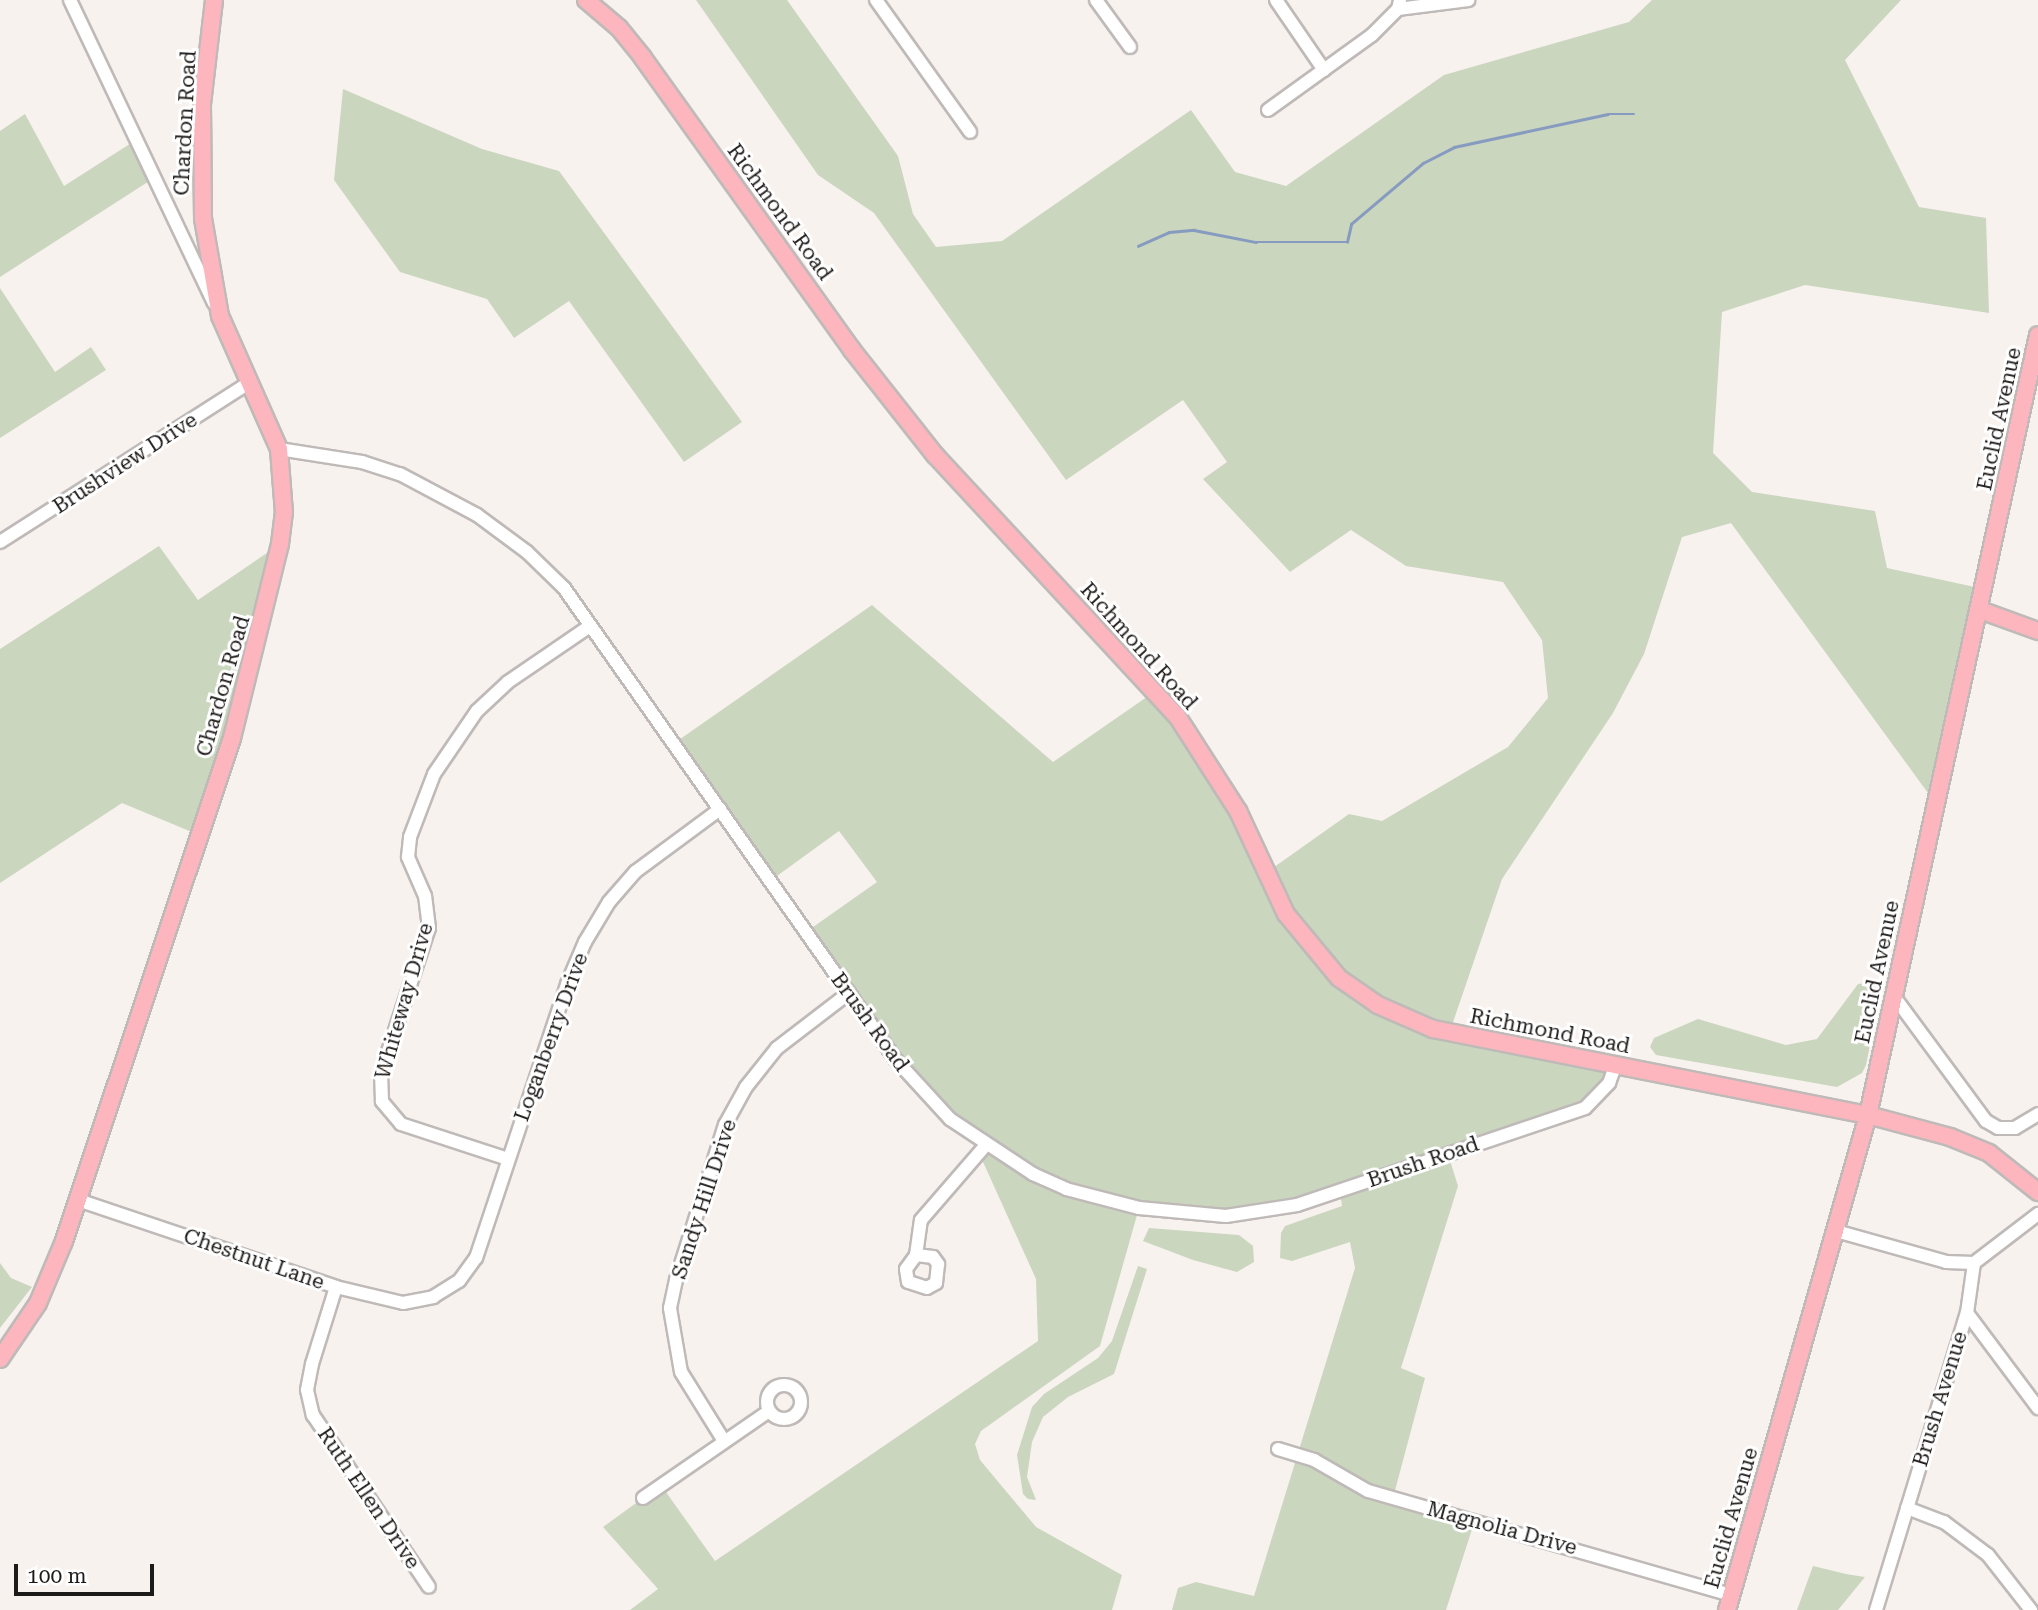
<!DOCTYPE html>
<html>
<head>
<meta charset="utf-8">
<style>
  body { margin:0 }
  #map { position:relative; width:2038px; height:1610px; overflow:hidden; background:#f8f2ef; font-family:"Roboto Serif",serif }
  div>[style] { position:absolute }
  .green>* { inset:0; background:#cad6be }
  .stream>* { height:2.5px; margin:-1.25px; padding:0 1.25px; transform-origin:1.25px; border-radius:1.25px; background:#869bbf }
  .roads { filter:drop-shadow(2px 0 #bfbab8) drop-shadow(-2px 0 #bfbab8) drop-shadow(0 2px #bfbab8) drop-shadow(0 -2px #bfbab8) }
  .minor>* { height:12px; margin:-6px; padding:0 6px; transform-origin:6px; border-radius:6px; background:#fff }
  .minor>.ring { margin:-6px; padding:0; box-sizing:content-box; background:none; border:12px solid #fff; border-radius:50% }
  .major>* { height:16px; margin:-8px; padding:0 8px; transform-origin:8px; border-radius:8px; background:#fdb6be }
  span { translate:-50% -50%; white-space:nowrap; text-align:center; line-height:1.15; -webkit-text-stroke:6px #fff; paint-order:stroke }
  .street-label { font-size:21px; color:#1d1b1a }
  .scale { position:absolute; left:14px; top:1564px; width:140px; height:32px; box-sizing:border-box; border:4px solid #1d1b1a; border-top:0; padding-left:9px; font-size:21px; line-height:24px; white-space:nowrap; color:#1d1b1a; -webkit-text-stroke:5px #fff; paint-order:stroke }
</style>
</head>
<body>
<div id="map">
  <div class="green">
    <div style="clip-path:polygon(696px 0,787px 0,898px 156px,913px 214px,936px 247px,1002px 241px,1191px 110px,1235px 172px,1286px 186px,1444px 75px,1629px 22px,1652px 0,1901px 0,1845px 60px,1919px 207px,1986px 218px,1989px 313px,1805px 285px,1722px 312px,1713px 453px,1752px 492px,1875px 511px,1887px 568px,1984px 589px,1936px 804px,1731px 523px,1682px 537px,1644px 654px,1613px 713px,1502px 879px,1450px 1031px,1616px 1064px,1595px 1101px,1448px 1154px,1458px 1186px,1401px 1368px,1425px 1378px,1393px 1498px,1475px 1520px,1446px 1610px,1172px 1610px,1178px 1588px,1196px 1582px,1254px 1596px,1355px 1268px,1350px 1242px,1292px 1261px,1280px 1258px,1281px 1233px,1285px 1226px,1342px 1206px,1340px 1192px,1226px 1216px,1139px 1208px,1100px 1346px,981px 1431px,975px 1444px,980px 1460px,1036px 1527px,1122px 1575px,1112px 1610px,630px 1610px,658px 1589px,603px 1527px,661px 1485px,715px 1561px,1038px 1341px,1036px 1279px,979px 1153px,985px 1146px,925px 1095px,806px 932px,877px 882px,839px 831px,770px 881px,673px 744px,872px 605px,1053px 762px,1154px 692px,1267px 872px,1349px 814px,1382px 821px,1508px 747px,1548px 698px,1542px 640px,1503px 582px,1406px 566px,1351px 530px,1290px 572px,1203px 479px,1227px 462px,1183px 400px,1066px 480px,874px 213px,818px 175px)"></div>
    <div style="clip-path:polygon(343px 89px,482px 149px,559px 171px,742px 422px,684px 462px,569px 301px,514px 338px,487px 299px,400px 272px,334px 180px)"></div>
    <div style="clip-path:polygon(25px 114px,64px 186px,136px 140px,154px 178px,0 277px,0 131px)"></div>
    <div style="clip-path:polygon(0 288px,55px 372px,91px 347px,106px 370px,0 438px)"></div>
    <div style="clip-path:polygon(280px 544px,199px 835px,122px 803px,0 883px,0 649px,159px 546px,198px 600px)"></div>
    <div style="clip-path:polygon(1875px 982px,1881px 989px,1866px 1065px,1862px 1073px,1837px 1087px,1656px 1055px,1650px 1047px,1654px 1038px,1698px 1019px,1786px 1045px,1817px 1039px,1858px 984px)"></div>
    <div style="clip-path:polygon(1149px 1228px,1239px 1235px,1253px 1246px,1254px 1262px,1237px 1272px,1193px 1260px,1143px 1241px)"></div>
    <div style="clip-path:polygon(0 1263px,11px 1278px,32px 1287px,0 1328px)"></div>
    <div style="clip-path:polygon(1138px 1266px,1147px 1269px,1114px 1374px,1068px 1397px,1043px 1417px,1032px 1442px,1027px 1477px,1036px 1500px,1028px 1499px,1023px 1494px,1017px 1455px,1032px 1407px,1044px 1394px,1098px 1358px,1112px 1341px)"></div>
    <div style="clip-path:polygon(1813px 1566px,1846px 1574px,1865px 1577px,1838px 1610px,1797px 1610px)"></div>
  </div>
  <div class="stream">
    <div style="left:1138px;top:246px;width:34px;rotate:-24deg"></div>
    <div style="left:1169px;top:232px;width:25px;rotate:-5deg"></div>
    <div style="left:1194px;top:230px;width:63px;rotate:11deg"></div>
    <div style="left:1256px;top:242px;width:91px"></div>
    <div style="left:1347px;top:242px;width:18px;rotate:-77deg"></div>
    <div style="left:1351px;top:224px;width:94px;rotate:-40.3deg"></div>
    <div style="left:1423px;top:163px;width:35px;rotate:-27deg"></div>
    <div style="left:1454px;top:147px;width:157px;rotate:-12.1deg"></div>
    <div style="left:1608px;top:114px;width:26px"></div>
  </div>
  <div class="roads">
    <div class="minor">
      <div style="left:70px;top:0;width:335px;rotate:64.6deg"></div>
      <div style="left:876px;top:0;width:162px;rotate:54.5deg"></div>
      <div style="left:1096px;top:0;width:58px;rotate:54.1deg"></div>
      <div style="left:1276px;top:0;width:85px;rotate:55.6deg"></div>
      <div style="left:1398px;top:9px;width:71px;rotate:-7.3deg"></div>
      <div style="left:1268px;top:110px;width:128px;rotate:-35.8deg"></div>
      <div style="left:1372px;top:35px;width:37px;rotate:-45deg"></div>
      <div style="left:1398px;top:9px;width:9px;rotate:-77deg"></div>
      <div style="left:279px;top:449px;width:84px;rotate:8.9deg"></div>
      <div style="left:362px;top:462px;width:40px;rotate:18deg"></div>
      <div style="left:400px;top:474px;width:87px;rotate:28deg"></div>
      <div style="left:477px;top:515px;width:62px;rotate:36.5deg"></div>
      <div style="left:527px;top:552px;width:52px;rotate:44.2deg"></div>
      <div style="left:564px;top:588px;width:577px;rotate:54.88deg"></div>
      <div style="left:896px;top:1060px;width:80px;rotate:47.5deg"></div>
      <div style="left:950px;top:1119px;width:100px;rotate:33.5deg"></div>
      <div style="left:1033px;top:1174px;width:36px;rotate:24deg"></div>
      <div style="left:1066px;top:1189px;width:75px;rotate:14.6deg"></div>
      <div style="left:1139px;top:1208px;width:87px;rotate:5.3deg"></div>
      <div style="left:1226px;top:1216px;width:72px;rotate:-8.8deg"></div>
      <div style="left:1297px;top:1205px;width:304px;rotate:-18.6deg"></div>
      <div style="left:1585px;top:1108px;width:35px;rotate:-46deg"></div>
      <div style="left:1609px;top:1083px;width:20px;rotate:-70deg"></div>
      <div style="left:0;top:542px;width:295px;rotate:-32.6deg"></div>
      <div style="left:1893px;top:995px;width:157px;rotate:53.6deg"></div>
      <div style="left:1986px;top:1121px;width:14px;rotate:30deg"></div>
      <div style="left:1998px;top:1128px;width:17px"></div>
      <div style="left:2015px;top:1128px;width:27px;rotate:-31deg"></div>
      <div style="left:508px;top:1159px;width:113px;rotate:-161.9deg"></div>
      <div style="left:401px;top:1124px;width:30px;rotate:-130deg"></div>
      <div style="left:382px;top:1101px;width:28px;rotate:-92deg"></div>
      <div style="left:381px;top:1073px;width:153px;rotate:-71.7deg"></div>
      <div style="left:429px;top:928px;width:32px;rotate:-97deg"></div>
      <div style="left:425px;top:896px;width:43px;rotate:-113.6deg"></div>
      <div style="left:408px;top:857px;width:20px;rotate:-84deg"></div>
      <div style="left:410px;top:837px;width:67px;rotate:-69.1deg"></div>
      <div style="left:434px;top:774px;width:76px;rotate:-55.7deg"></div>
      <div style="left:477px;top:711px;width:42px;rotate:-43.1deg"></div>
      <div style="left:508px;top:682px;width:99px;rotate:-34.3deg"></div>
      <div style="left:78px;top:1200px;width:272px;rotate:18.6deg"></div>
      <div style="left:336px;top:1287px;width:69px;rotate:13.4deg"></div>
      <div style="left:403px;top:1303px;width:31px;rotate:-11deg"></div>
      <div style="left:433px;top:1297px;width:31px;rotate:-32deg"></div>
      <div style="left:459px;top:1281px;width:29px;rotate:-54deg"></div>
      <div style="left:476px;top:1258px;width:289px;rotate:-71.6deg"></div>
      <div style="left:567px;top:984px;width:46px;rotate:-66.8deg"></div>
      <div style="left:585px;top:942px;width:47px;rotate:-59deg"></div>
      <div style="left:609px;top:902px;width:40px;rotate:-49deg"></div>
      <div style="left:635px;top:872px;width:106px;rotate:-36.5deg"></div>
      <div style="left:1836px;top:1231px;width:114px;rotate:15.7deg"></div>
      <div style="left:1946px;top:1262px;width:28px;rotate:2deg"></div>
      <div style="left:916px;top:1255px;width:17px;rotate:7deg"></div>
      <div style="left:933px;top:1257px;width:9px;rotate:54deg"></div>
      <div style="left:938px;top:1264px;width:19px;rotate:96deg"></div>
      <div style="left:936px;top:1283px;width:10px;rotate:151deg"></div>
      <div style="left:927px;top:1288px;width:20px;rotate:-162deg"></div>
      <div style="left:908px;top:1282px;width:13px;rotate:-99deg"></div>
      <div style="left:906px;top:1269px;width:17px;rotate:-54deg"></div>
      <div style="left:916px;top:1255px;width:35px;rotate:-82deg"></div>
      <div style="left:921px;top:1220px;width:98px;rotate:-49.1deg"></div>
      <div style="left:336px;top:1287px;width:81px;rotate:107.3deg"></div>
      <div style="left:312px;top:1364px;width:26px;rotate:101deg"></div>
      <div style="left:307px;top:1390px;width:26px;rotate:77deg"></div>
      <div style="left:313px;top:1415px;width:207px;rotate:56deg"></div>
      <div style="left:1967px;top:1313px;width:119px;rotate:53.2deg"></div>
      <div class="ring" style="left:767px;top:1385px;width:22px;height:22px"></div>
      <div style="left:724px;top:1441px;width:81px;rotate:-121.9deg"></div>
      <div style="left:681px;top:1372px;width:65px;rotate:-99.8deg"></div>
      <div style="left:670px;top:1308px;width:29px;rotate:-78deg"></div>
      <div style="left:676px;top:1280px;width:163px;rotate:-72.5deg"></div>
      <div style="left:725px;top:1125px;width:43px;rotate:-61.1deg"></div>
      <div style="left:746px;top:1087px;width:50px;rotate:-51.5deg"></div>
      <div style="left:777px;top:1048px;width:91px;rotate:-37.4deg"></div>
      <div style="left:1278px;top:1449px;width:38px;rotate:17deg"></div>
      <div style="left:1314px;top:1460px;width:62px;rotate:29.9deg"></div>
      <div style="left:1368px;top:1491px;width:378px;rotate:16deg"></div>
      <div style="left:643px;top:1498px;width:153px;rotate:-34.6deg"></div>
      <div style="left:1907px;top:1508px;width:40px;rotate:21deg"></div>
      <div style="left:1944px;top:1522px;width:55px;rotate:36.9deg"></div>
      <div style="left:1988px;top:1555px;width:70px;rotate:52deg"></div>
      <div style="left:1876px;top:1610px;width:311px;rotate:-73deg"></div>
      <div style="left:1967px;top:1313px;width:50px;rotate:-82deg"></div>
      <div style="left:1974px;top:1263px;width:81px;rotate:-37.4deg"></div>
    </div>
    <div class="major">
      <div style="left:586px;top:0;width:43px;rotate:40.3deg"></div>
      <div style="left:619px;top:28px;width:38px;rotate:51deg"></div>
      <div style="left:643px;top:58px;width:359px;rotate:54.4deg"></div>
      <div style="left:852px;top:350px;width:134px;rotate:51.7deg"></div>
      <div style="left:935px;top:455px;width:356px;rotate:47.2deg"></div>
      <div style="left:1177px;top:716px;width:113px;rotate:57.3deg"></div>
      <div style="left:1238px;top:811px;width:114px;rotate:65deg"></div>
      <div style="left:1286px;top:914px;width:83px;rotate:50.4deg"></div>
      <div style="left:1339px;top:978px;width:47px;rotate:34.7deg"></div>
      <div style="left:1378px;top:1005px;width:60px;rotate:23.6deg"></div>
      <div style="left:1433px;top:1029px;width:443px;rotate:11.2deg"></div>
      <div style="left:1868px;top:1115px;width:85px;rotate:15deg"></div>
      <div style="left:1950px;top:1137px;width:42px;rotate:22.3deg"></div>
      <div style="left:1989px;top:1153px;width:63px;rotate:38.5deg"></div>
      <div style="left:1980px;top:610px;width:62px;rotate:19.9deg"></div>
      <div style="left:0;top:1359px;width:68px;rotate:-55.8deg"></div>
      <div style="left:38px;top:1303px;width:67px;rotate:-67.2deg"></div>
      <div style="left:64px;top:1241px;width:530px;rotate:-71.53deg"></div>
      <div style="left:232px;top:738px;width:200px;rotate:-76.1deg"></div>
      <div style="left:280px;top:544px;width:31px;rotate:-83deg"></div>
      <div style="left:284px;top:513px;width:64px;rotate:-94.5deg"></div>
      <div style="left:279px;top:449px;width:145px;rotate:-113.9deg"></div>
      <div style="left:220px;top:316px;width:98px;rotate:-99.9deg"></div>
      <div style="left:203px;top:219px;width:115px;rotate:-90.5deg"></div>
      <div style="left:202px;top:104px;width:105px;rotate:-83.4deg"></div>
      <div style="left:1727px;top:1610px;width:515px;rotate:-74.1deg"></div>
      <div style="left:1868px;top:1115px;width:798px;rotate:-77.7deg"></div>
    </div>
  </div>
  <div class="street-label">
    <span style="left:185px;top:123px;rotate:-87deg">Chardon Road</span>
    <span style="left:780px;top:212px;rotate:54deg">Richmond Road</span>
    <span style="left:1999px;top:419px;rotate:-78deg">Euclid Avenue</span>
    <span style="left:125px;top:463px;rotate:-33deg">Brushview Drive</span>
    <span style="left:1139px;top:646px;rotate:48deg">Richmond Road</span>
    <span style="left:223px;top:686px;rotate:-74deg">Chardon Road</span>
    <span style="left:1877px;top:972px;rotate:-78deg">Euclid Avenue</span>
    <span style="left:404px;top:1001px;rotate:-74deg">Whiteway Drive</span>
    <span style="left:870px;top:1022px;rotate:54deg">Brush Road</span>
    <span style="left:1550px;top:1031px;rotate:11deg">Richmond Road</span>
    <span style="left:551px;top:1037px;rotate:-70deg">Loganberry Drive</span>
    <span style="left:1423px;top:1162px;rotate:-19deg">Brush Road</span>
    <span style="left:704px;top:1199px;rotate:-72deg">Sandy Hill Drive</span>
    <span style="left:254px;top:1259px;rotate:19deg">Chestnut Lane</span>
    <span style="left:1940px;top:1399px;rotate:-73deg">Brush Avenue</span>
    <span style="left:369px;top:1498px;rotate:56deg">Ruth Ellen Drive</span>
    <span style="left:1731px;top:1518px;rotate:-74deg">Euclid Avenue</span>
    <span style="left:1502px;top:1528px;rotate:15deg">Magnolia Drive</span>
  </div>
  <div class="scale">100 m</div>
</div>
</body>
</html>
